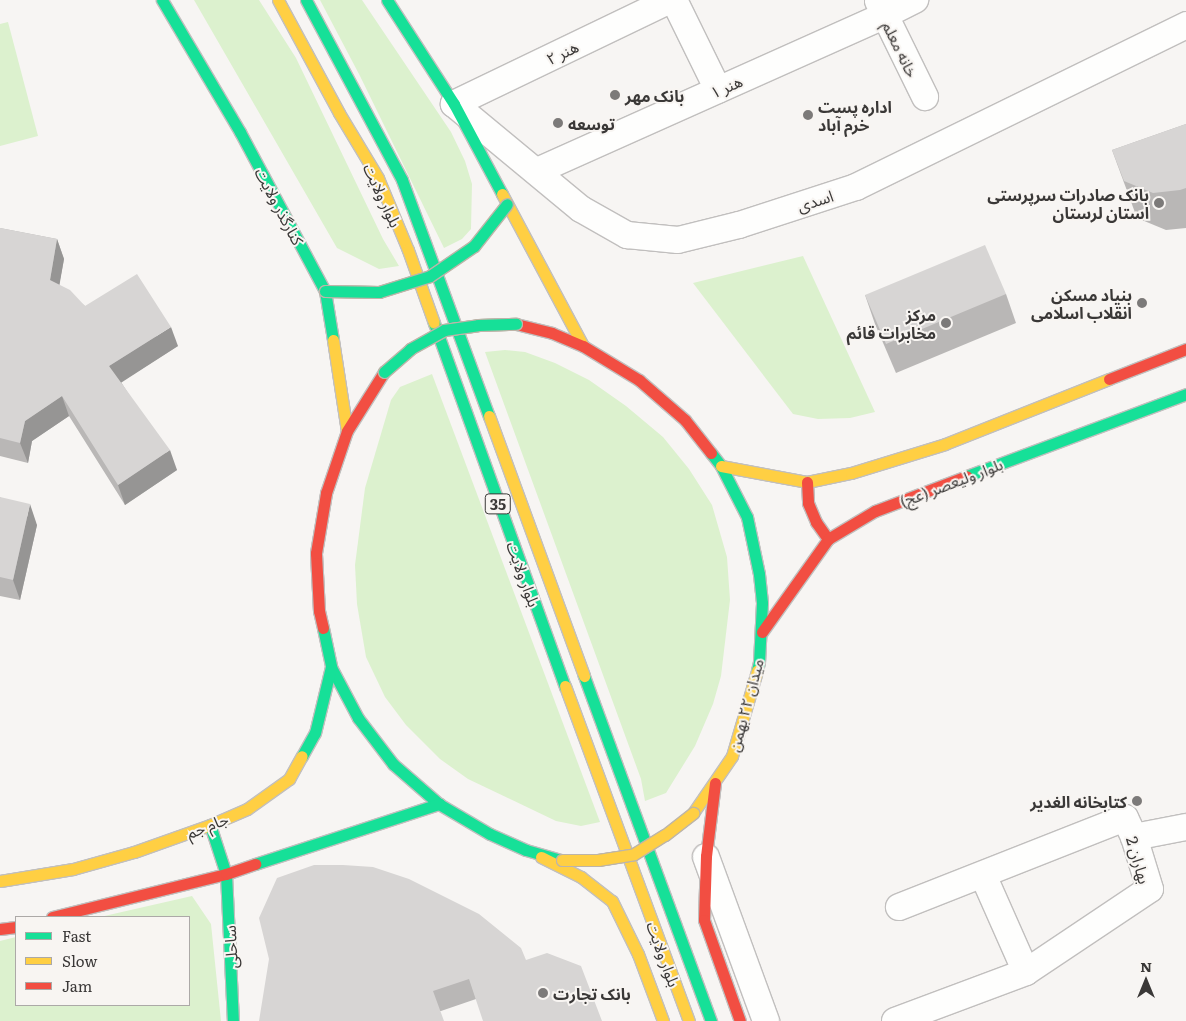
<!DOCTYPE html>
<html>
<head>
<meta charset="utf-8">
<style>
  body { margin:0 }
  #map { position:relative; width:1186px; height:1021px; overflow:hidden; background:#f7f5f3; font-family:Literata,"Noto Sans Arabic",serif }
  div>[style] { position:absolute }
  .green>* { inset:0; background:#dcf1ce }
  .roads { filter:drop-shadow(1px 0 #c1bfbe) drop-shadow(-1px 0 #c1bfbe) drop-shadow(0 1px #c1bfbe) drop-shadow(0 -1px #c1bfbe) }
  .street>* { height:26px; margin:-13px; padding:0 13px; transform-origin:13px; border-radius:13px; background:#fefefd }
  .fast>* { height:11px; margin:-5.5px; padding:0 5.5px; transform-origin:5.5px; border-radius:5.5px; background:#16e098 }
  .slow>* { height:11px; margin:-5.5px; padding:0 5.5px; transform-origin:5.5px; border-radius:5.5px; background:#ffcf43 }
  .jam>* { height:11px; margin:-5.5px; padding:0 5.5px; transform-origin:5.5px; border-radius:5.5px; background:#f24e42 }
  .bridges { filter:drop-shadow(1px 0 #bdb5a9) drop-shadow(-1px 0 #bdb5a9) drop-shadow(0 1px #bdb5a9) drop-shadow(0 -1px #bdb5a9) }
  .fast-bridge>* { height:11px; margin:-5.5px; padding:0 5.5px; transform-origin:5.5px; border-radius:5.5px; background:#16e098 }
  .slow-bridge>* { height:11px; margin:-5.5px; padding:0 5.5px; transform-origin:5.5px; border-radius:5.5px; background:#ffcf43 }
  .wall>* { inset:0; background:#b9b7b6 }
  .shaded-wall>* { inset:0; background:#969594 }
  .building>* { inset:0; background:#d7d5d4 }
  .dots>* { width:14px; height:14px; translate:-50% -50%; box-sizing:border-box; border:2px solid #f8f5f2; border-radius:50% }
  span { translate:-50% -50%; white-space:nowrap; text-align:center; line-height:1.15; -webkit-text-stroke:4px #f8f5f2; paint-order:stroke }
  .shield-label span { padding:1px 4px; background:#f8f5f2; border:1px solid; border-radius:4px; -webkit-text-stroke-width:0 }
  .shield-label { font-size:15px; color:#3a3837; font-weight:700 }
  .street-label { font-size:16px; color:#3a3837 }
  .poi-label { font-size:16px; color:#3a3837; font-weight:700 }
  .left { translate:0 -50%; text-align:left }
  .right { translate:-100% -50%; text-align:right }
  .legend { position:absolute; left:15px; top:916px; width:175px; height:90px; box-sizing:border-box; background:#f8f5f2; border:1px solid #aca9a7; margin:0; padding:6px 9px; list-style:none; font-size:15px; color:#3a3837 }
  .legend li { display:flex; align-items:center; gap:10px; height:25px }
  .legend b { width:25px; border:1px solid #aca9a7 }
  .north { position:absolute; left:1121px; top:956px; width:50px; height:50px; -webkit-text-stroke:4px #f8f5f2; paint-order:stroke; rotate:0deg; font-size:14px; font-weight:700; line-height:20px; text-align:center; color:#3a3837 }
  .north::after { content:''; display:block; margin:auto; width:18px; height:22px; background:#3a3837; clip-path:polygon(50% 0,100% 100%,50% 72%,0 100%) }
</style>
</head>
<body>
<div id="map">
  <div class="green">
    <div style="clip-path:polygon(194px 0,259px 0,296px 58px,383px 239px,399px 266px,379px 269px,337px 248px)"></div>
    <div style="clip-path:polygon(320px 0,362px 0,451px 132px,465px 161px,472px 184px,471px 229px,462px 239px,444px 248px,360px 76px)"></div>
    <div style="clip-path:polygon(8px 22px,38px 136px,0 146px,0 24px)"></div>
    <div style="clip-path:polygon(803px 256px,875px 412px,850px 418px,818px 419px,793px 414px,693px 283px)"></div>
    <div style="clip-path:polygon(505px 350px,525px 352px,555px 363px,589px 380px,626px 406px,663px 437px,689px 469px,712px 505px,727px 557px,730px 600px,721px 676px,713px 704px,695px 746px,666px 793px,645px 801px,641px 779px,485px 352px)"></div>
    <div style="clip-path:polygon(432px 374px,600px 822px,581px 826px,556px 821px,468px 779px,440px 759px,406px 725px,385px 697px,366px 657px,357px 604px,355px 565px,365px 488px,391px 400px,400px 387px)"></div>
    <div style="clip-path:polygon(192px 896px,211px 924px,221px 1021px,0 1021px,0 941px,16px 937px,16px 1005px,189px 1005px,189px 917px,100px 917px)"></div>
  </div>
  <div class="roads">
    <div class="street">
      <div style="left:670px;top:0;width:240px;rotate:154.3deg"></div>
      <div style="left:454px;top:104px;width:165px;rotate:39.6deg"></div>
      <div style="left:581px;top:209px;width:53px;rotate:29.5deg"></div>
      <div style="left:627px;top:235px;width:51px;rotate:5.6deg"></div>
      <div style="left:678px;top:240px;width:63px;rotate:-13.8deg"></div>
      <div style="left:739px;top:225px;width:123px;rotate:-18deg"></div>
      <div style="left:856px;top:187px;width:368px;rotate:-26.1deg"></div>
      <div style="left:674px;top:0;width:100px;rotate:63.9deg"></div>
      <div style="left:878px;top:1px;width:107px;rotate:63.9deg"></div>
      <div style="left:537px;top:171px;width:381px;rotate:-24.1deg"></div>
      <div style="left:885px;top:15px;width:34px;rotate:-27deg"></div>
      <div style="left:1134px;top:837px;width:53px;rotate:-10.9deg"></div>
      <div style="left:706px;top:857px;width:175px;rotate:69.9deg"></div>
      <div style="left:983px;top:875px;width:106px;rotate:66.1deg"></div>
      <div style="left:895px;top:1021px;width:140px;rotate:-20.5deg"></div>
      <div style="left:1026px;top:972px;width:149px;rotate:-33.8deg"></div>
      <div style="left:1150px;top:889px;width:54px;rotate:-107.1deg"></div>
      <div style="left:1134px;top:837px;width:21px;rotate:-115deg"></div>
      <div style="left:1125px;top:818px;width:243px;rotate:158.5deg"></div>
    </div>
    <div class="fast">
      <div style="left:162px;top:0;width:153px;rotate:59.4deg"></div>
      <div style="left:240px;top:132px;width:180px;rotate:61.9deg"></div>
      <div style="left:325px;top:291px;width:50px;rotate:80.7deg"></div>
      <div style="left:306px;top:0;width:204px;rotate:61.9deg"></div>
      <div style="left:402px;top:180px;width:252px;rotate:69.8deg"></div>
      <div style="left:387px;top:0;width:124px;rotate:57.2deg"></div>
      <div style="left:454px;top:104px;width:102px;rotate:61.9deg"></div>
      <div style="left:434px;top:323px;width:386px;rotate:70.2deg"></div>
      <div style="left:711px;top:453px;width:16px;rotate:52deg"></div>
      <div style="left:721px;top:466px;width:57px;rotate:63deg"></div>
      <div style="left:747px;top:517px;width:58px;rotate:78.1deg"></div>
      <div style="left:759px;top:574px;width:29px;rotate:84deg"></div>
      <div style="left:762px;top:603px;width:59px;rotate:92.9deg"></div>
      <div style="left:759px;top:662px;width:9px;rotate:103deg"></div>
      <div style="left:967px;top:476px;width:234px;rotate:-20.5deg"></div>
      <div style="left:323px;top:628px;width:40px;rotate:78deg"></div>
      <div style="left:331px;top:667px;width:58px;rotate:62.1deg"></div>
      <div style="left:358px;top:718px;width:58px;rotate:52.7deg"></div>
      <div style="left:393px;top:764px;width:61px;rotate:41deg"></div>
      <div style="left:439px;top:804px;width:59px;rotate:30.5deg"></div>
      <div style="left:490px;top:834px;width:39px;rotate:24deg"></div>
      <div style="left:526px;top:850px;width:37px;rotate:16deg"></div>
      <div style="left:584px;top:676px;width:368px;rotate:69.8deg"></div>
      <div style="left:302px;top:756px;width:26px;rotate:-61deg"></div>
      <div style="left:315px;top:733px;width:68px;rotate:-76.4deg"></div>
      <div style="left:210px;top:825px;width:52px;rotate:71.9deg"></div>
      <div style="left:226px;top:874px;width:147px;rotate:87.3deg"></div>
      <div style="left:255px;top:864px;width:194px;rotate:-18.1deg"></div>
    </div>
    <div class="slow">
      <div style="left:278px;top:0;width:128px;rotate:61.6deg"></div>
      <div style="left:339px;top:113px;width:76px;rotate:59deg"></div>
      <div style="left:378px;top:178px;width:78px;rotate:67.4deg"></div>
      <div style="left:408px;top:250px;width:77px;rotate:70.4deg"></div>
      <div style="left:502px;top:194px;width:172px;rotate:61.9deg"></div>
      <div style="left:333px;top:340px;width:92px;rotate:81.3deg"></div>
      <div style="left:489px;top:416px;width:277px;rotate:69.9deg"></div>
      <div style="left:721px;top:466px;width:87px;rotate:10.5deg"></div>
      <div style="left:807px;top:482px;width:45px;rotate:-11.6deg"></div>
      <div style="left:851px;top:473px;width:98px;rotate:-17.1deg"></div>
      <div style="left:945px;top:444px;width:176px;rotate:-21.6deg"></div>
      <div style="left:565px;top:686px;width:357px;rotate:69.7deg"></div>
      <div style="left:693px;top:813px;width:69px;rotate:-55.6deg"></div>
      <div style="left:732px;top:756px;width:89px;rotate:-73.6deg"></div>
      <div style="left:541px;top:857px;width:45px;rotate:26.6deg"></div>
      <div style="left:581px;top:877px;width:39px;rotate:38deg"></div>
      <div style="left:612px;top:901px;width:59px;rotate:63.9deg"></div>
      <div style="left:638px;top:954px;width:72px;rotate:69.5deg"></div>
      <div style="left:0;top:881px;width:74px;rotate:-9.3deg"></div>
      <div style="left:73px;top:869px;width:63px;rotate:-15.6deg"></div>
      <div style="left:134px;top:852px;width:81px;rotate:-19.6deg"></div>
      <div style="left:210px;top:825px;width:40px;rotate:-23.4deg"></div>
      <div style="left:247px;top:809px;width:52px;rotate:-35.5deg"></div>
      <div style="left:289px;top:779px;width:26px;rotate:-61deg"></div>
    </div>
    <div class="jam">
      <div style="left:516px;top:324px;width:37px;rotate:14deg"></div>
      <div style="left:552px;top:333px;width:34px;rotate:23deg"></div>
      <div style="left:583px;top:346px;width:66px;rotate:31.3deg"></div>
      <div style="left:639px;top:380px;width:61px;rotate:41deg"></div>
      <div style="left:685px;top:420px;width:42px;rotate:51.8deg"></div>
      <div style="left:1109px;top:379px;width:83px;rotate:-21.3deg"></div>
      <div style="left:807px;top:482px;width:21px;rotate:87deg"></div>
      <div style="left:808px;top:503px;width:21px;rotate:67deg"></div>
      <div style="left:816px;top:522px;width:21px;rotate:55deg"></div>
      <div style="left:323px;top:628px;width:17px;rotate:-103deg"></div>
      <div style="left:319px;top:611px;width:58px;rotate:-93deg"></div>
      <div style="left:316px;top:553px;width:61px;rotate:-80.5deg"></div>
      <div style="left:326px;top:493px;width:65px;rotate:-71.3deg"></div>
      <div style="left:347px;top:431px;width:70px;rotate:-57.9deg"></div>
      <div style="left:762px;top:632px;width:114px;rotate:-54.6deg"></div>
      <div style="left:828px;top:539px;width:55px;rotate:-30.8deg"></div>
      <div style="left:875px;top:511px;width:98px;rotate:-20.8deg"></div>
      <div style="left:715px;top:783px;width:74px;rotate:97deg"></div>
      <div style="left:706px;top:856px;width:64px;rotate:91.8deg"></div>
      <div style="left:704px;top:920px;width:107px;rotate:70.4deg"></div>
      <div style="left:52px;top:917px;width:179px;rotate:-13.9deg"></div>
      <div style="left:226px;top:874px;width:31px;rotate:-19deg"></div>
      <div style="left:0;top:929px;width:16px;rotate:-7deg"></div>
    </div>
  </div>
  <div class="bridges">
    <div class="fast-bridge">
      <div style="left:325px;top:291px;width:54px;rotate:1.1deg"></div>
      <div style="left:379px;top:292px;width:53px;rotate:-17.4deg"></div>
      <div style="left:430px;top:276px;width:53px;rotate:-34.3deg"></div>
      <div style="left:474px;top:246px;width:53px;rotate:-51.8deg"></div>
      <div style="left:384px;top:372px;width:35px;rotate:-41deg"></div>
      <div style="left:410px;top:349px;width:39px;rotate:-29deg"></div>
      <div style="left:444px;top:330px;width:34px;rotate:-8deg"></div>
      <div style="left:478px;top:325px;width:38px;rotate:-2deg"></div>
    </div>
    <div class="slow-bridge">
      <div style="left:562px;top:860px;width:36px"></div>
      <div style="left:598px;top:860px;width:36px;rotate:-9deg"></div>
      <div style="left:634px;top:854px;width:36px;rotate:-32deg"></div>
      <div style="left:665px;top:835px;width:36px;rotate:-38deg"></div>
    </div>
  </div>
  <div class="wall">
    <div style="clip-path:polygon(1186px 124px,1186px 228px,1166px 230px,1137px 218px,1112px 150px)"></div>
    <div style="clip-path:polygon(0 228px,57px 239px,64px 259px,59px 285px,85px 306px,178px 346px,121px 382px,177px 470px,125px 505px,69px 416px,32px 441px,28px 463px,0 456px)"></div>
    <div style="clip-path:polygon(1006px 294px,1016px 323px,896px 373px,875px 324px,865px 295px)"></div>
    <div style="clip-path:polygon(0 497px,37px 525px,20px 600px,0 596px)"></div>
    <div style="clip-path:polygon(479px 914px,476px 999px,441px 1011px,259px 1021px)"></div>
  </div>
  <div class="shaded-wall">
    <div style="clip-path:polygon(57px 239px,64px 259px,57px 299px,50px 280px)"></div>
    <div style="clip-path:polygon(171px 327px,178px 346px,116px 386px,109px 366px)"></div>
    <div style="clip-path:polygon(62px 396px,69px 416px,32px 441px,28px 463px,20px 443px,25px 421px)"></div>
    <div style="clip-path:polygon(170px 450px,177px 470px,125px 505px,118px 485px)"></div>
    <div style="clip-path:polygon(30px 504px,37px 525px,20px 600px,13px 580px)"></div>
  </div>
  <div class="building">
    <div style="clip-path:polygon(1186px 124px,1186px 188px,1180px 190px,1153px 193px,1124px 181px,1112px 150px)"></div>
    <div style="clip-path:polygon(0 228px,57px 239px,50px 280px,70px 290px,85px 306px,137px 274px,171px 327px,109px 366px,170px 450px,118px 485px,62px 396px,25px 421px,20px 443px,0 438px)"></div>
    <div style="clip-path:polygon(985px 245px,1006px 294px,886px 344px,865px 295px)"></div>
    <div style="clip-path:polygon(0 497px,30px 504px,13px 580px,0 577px)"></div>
    <div style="clip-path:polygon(314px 865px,343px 865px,373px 867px,409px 879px,479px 914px,521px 948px,526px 960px,547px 953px,581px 966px,602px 1021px,483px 1021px,469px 979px,433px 991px,444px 1021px,259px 1021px,269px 959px,259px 918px,277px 878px)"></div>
  </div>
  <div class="dots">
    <div style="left:615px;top:95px;background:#7c7a79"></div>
    <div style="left:808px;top:115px;background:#7c7a79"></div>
    <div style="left:558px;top:123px;background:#7c7a79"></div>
    <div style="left:1159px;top:203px;background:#7c7a79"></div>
    <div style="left:1142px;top:303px;background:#7c7a79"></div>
    <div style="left:946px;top:323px;background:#7c7a79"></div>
    <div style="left:1137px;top:801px;background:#7c7a79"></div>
    <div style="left:543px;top:993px;background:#7c7a79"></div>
  </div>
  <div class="shield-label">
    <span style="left:498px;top:504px">35</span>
  </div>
  <div class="street-label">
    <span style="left:901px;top:49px;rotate:64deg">خانه معلم</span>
    <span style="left:562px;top:52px;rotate:-26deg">هنر ۲</span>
    <span style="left:726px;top:86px;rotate:-24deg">هنر ۱</span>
    <span style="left:383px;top:195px;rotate:65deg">بلوار ولایت</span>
    <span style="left:815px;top:200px;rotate:-18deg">اسدی</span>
    <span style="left:280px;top:206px;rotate:62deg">کنارگذر ولایت</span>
    <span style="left:951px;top:482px;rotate:-21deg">بلوار ولیعصر (عج)</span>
    <span style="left:524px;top:574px;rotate:70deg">بلوار ولایت</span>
    <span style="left:745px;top:705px;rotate:-75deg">میدان ۲۲ بهمن</span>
    <span style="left:207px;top:825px;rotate:-21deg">جام جم</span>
    <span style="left:1139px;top:860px;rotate:74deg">بهاران 2</span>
    <span style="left:230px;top:947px;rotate:-93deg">ساحلی</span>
    <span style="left:664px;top:954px;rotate:70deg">بلوار ولایت</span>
  </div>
  <div class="poi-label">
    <span class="left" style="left:625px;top:95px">بانک مهر</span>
    <span class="left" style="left:818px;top:115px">اداره پست<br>خرم آباد</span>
    <span class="left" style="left:568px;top:123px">توسعه</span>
    <span class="right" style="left:1149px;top:203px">بانک صادرات سرپرستی<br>استان لرستان</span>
    <span class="right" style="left:1132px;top:303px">بنیاد مسکن<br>انقلاب اسلامی</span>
    <span class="right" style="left:936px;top:323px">مرکز<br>مخابرات قائم</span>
    <span class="right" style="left:1127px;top:801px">کتابخانه الغدیر</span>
    <span class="left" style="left:553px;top:993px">بانک تجارت</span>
  </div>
  <ul class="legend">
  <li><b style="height:6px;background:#16e098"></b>Fast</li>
  <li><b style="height:6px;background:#ffcf43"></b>Slow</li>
  <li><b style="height:6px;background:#f24e42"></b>Jam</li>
  </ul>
  <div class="north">N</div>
</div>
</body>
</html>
